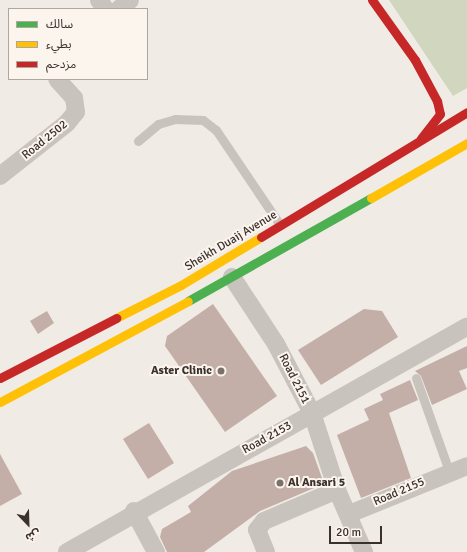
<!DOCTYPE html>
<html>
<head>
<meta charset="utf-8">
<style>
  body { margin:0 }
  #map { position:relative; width:467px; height:552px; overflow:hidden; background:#f0ebe5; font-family:Signika,"Noto Sans Arabic",sans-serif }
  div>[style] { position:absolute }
  .green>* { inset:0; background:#d1d6bf }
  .building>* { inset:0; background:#c3afa7 }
  .lane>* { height:9px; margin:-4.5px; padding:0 4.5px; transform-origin:4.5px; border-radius:4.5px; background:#c9c3be }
  .street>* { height:18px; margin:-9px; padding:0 9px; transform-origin:9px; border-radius:9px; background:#c9c3be }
  .fast>* { height:9px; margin:-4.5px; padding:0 4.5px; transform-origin:4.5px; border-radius:4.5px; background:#4caf50 }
  .slow>* { height:9px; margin:-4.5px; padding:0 4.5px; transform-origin:4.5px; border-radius:4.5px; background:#ffc107 }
  .jam>* { height:9px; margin:-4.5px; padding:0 4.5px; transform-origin:4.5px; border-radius:4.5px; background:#c62828 }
  .dots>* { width:11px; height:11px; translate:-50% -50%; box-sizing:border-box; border:2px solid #fbf5ee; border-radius:50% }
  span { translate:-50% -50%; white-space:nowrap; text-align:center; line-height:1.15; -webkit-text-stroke:4px #fbf5ee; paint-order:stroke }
  .street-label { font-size:12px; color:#3b302b }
  .poi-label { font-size:12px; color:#3b302b; font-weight:700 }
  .right { translate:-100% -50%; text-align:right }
  .left { translate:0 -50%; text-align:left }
  .legend { position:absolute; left:8px; top:8px; width:140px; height:72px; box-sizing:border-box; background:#fbf5ee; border:1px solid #aea6a0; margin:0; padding:5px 7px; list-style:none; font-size:12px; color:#3b302b }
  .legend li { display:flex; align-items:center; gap:8px; height:20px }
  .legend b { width:20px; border:1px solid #aea6a0 }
  .north { position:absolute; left:8px; top:504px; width:40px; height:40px; -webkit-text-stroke:3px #fbf5ee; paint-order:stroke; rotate:157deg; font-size:11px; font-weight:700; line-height:16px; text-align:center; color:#3b302b }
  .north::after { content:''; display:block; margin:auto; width:14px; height:18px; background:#3b302b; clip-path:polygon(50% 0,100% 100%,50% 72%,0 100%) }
  .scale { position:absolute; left:329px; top:526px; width:53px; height:18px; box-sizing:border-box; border:2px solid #3b302b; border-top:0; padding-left:5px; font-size:12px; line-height:14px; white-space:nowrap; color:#3b302b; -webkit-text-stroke:3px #fbf5ee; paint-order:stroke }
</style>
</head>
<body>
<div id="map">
  <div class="green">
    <div style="clip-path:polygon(389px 0,467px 0,467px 88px,453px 96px)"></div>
  </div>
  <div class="building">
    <div style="clip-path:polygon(213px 304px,277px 396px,225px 432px,165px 346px,167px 336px)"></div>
    <div style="clip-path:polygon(364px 309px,382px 311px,398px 337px,321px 385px,298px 350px)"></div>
    <div style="clip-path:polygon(47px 311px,54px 323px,38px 334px,30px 321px)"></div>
    <div style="clip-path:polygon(467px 346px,467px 368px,459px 371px,467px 389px,432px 405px,421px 376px,415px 371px)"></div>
    <div style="clip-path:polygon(410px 380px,418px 400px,389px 413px,411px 478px,361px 498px,337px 435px,369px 420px,364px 409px,383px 400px,380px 394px)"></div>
    <div style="clip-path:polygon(149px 423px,174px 463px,148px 479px,123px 439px)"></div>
    <div style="clip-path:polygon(306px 446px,313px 453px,322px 478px,319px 486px,260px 511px,204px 552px,167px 552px,160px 537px,162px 529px,191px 512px,188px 506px,232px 471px)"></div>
    <div style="clip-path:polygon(0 454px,22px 494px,0 506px)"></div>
  </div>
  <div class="lane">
    <div style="left:138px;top:141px;width:26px;rotate:-40deg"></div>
    <div style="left:158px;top:124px;width:18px;rotate:-16deg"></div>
    <div style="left:175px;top:119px;width:28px;rotate:2deg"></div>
    <div style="left:203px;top:120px;width:16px;rotate:38deg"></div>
    <div style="left:216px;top:130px;width:115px;rotate:56deg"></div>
    <div style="left:416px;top:378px;width:99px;rotate:70.5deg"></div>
  </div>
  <div class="street">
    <div style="left:99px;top:0;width:11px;rotate:56deg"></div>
    <div style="left:119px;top:9px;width:14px;rotate:-39deg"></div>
    <div style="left:0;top:176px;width:85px;rotate:-38.3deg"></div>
    <div style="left:67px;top:123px;width:14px;rotate:-51deg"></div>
    <div style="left:76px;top:112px;width:14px;rotate:-98deg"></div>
    <div style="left:74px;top:98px;width:25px;rotate:-132deg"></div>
    <div style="left:232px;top:277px;width:80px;rotate:56.7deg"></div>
    <div style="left:276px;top:344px;width:78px;rotate:62.4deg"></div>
    <div style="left:312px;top:413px;width:81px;rotate:72deg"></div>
    <div style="left:337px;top:490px;width:68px;rotate:66.5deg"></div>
    <div style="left:134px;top:511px;width:47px;rotate:61.8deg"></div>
    <div style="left:349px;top:514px;width:127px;rotate:-22.1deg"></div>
    <div style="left:67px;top:552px;width:459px;rotate:-29.4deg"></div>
    <div style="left:266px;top:552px;width:24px;rotate:-112deg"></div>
    <div style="left:257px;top:530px;width:11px;rotate:-52deg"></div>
    <div style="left:264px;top:521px;width:79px;rotate:-23deg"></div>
  </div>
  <div class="fast">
    <div style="left:188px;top:301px;width:210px;rotate:-29.4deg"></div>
  </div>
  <div class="slow">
    <div style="left:371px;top:198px;width:111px;rotate:-29.8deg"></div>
    <div style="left:116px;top:318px;width:73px;rotate:-26.9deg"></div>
    <div style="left:181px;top:285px;width:93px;rotate:-31deg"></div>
    <div style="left:0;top:402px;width:213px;rotate:-28.2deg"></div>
  </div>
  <div class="jam">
    <div style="left:372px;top:0;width:74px;rotate:54.4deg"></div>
    <div style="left:415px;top:60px;width:47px;rotate:61.8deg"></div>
    <div style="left:437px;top:101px;width:13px;rotate:77deg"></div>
    <div style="left:440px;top:114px;width:31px;rotate:128deg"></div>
    <div style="left:261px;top:237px;width:241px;rotate:-31.2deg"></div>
    <div style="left:0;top:378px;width:131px;rotate:-27.3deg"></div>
  </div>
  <div class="dots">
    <div style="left:221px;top:371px;background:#7a716c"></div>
    <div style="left:280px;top:483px;background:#7a716c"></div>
  </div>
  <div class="street-label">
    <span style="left:45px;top:140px;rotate:-39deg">Road 2502</span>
    <span style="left:231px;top:241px;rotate:-31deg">Sheikh Duaij Avenue</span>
    <span style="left:294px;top:379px;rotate:63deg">Road 2151</span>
    <span style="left:267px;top:438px;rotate:-29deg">Road 2153</span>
    <span style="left:399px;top:492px;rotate:-23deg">Road 2155</span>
  </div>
  <div class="poi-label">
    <span class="right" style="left:212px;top:371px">Aster Clinic</span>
    <span class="left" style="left:288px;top:483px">Al Ansari 5</span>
  </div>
  <ul class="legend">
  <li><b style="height:5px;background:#4caf50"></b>سالك</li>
  <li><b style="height:5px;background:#ffc107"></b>بطيء</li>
  <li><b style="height:5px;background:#c62828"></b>مزدحم</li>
  </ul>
  <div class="north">ش</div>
  <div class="scale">20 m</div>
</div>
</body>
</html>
